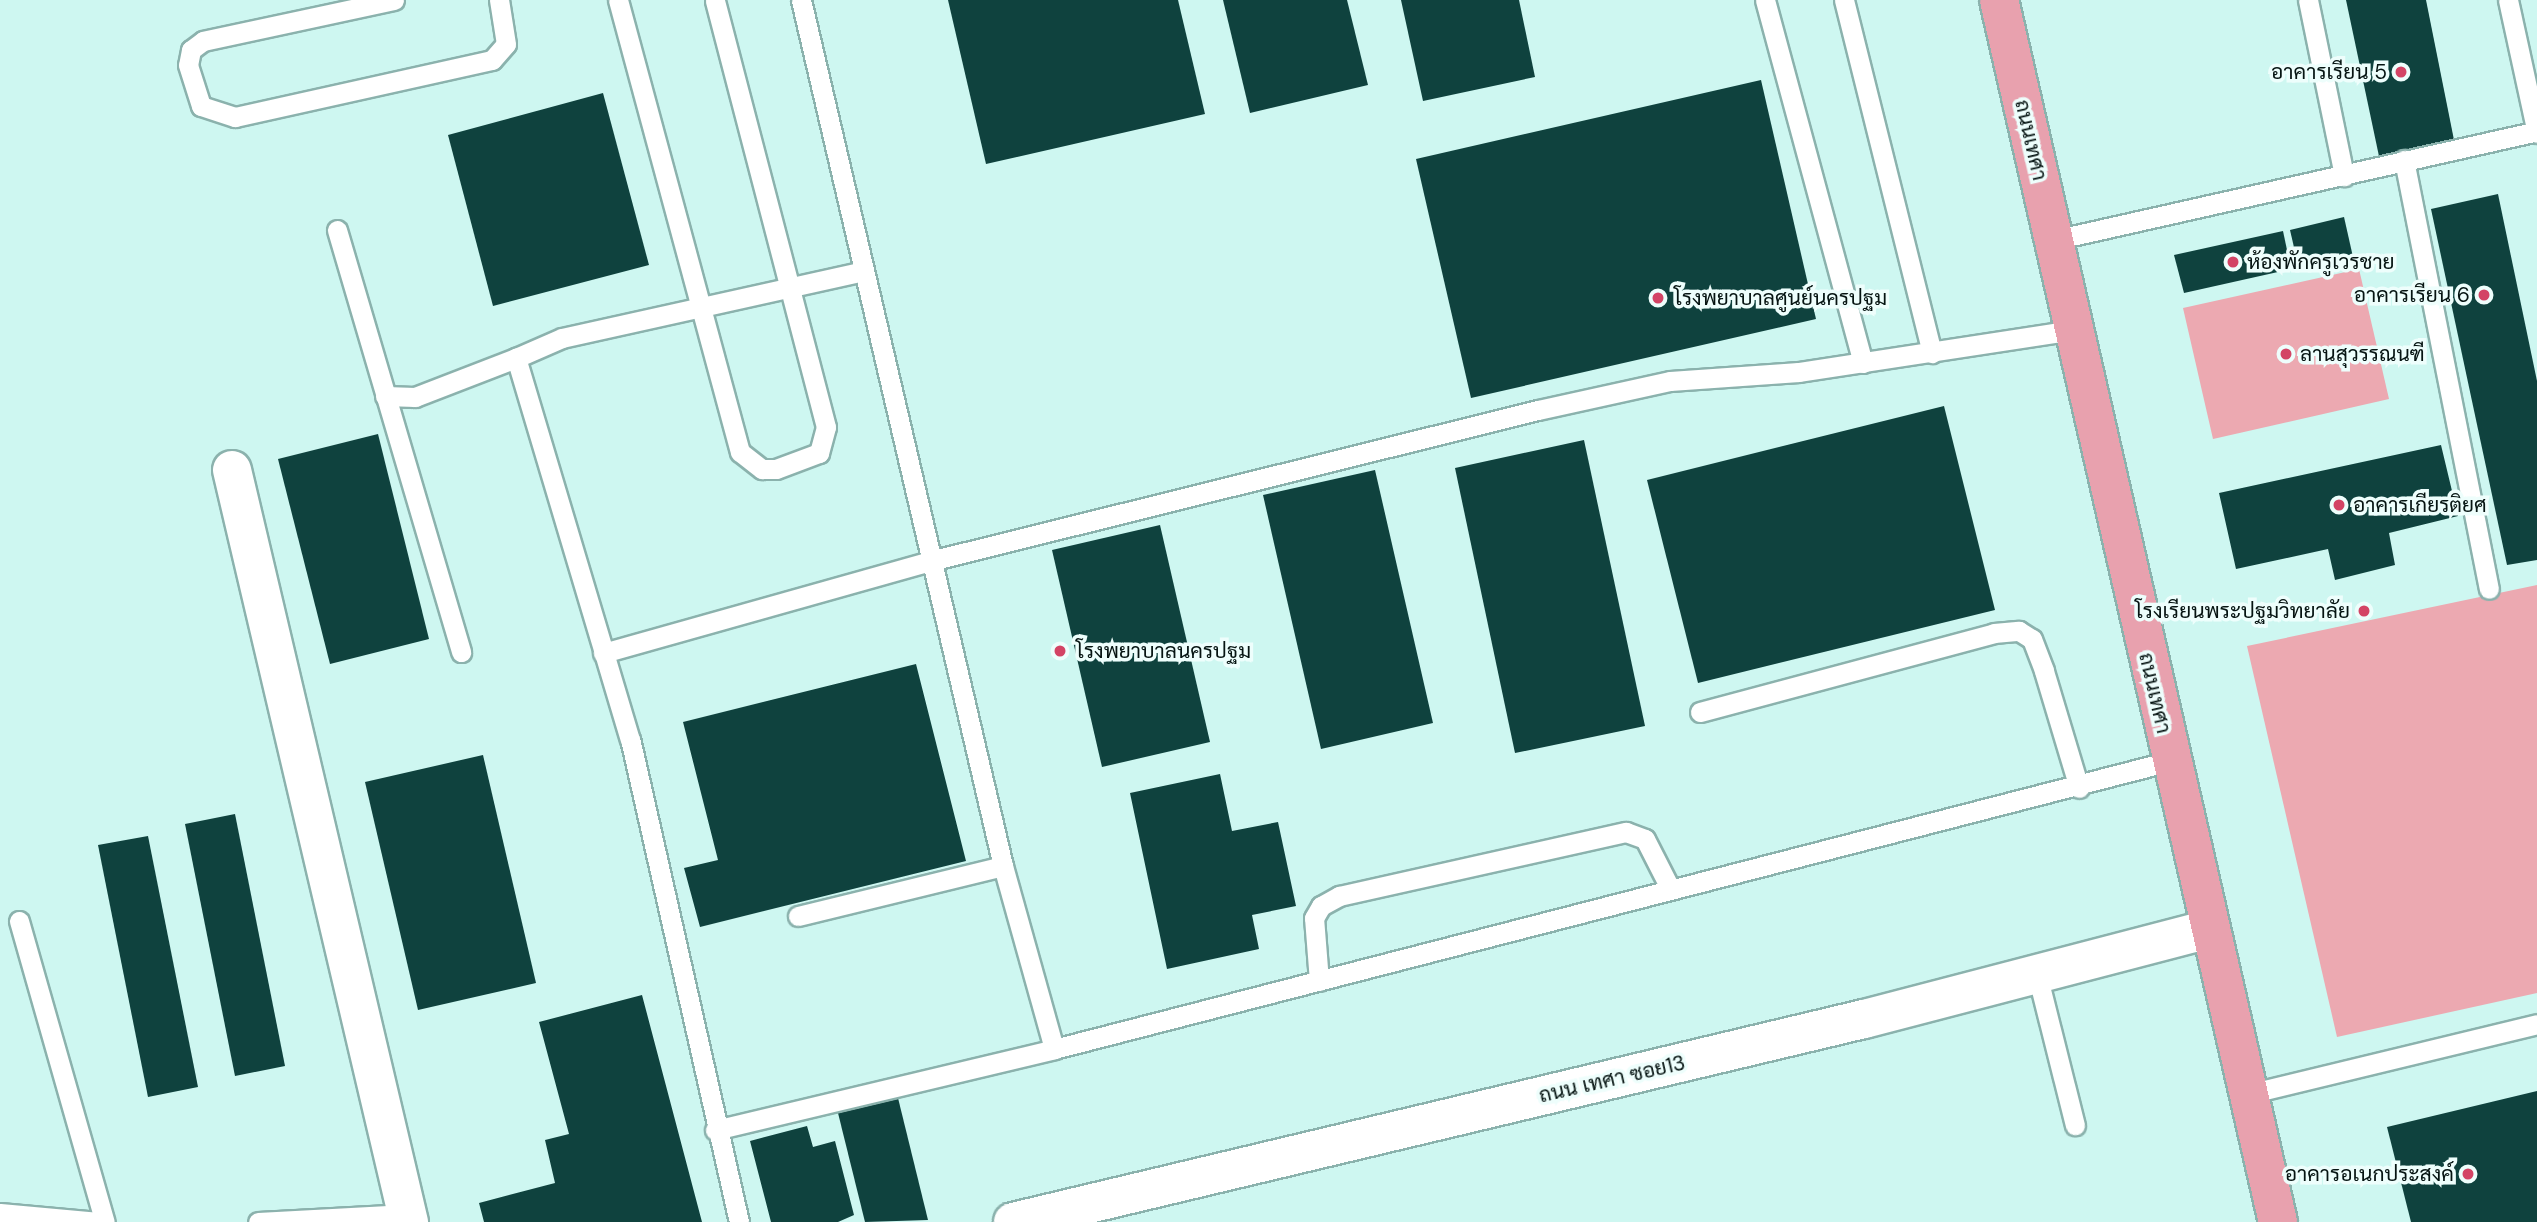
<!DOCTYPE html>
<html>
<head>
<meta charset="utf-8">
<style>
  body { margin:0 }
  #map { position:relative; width:2537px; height:1222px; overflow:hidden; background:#cef7f1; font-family:"DM Sans",Sarabun,sans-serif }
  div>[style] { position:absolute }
  .green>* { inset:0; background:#eca9b1 }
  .building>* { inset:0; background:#0f423e }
  .roads { filter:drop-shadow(2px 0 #8bb2ad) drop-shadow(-2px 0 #8bb2ad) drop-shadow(0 2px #8bb2ad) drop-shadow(0 -2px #8bb2ad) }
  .service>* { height:19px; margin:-9.5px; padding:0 9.5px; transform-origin:9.5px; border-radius:9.5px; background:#fff }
  .minor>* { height:38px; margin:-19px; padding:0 19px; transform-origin:19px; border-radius:19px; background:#fff }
  .primary>* { height:38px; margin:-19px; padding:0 19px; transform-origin:19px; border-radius:19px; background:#e8a1ae }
  .dots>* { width:19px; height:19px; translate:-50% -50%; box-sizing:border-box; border:4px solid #eefefc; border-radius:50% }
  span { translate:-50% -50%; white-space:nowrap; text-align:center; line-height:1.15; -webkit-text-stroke:7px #eefefc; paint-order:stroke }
  .poi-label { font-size:21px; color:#061412 }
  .right { translate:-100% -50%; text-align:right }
  .left { translate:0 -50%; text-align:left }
  .street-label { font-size:21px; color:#061412 }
</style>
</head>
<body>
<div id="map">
  <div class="green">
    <div style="clip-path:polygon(2359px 269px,2389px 399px,2213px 439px,2183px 308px)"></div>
    <div style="clip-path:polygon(2537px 585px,2537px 993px,2337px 1037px,2247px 646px)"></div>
  </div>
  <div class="building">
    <div style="clip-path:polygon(948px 0,1178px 0,1205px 114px,986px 164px)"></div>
    <div style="clip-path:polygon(1223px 0,1347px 0,1368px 85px,1250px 113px)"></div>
    <div style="clip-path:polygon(1401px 0,1519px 0,1535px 77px,1423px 101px)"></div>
    <div style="clip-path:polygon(2346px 0,2426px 0,2455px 145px,2380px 161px)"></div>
    <div style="clip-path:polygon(1761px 80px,1816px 319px,1471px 398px,1416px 159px)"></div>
    <div style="clip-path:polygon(603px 93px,649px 265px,493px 306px,448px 135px)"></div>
    <div style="clip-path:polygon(2498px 194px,2537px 381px,2537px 560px,2507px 565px,2431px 209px)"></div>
    <div style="clip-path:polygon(2344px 217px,2353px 257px,2299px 269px,2290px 230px)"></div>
    <div style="clip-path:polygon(2283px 231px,2291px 269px,2184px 293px,2174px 255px)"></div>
    <div style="clip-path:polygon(1944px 406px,1995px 610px,1698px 683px,1647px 480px)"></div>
    <div style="clip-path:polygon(378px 434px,429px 639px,330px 664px,278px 459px)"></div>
    <div style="clip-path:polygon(1584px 440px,1645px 726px,1515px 753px,1455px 468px)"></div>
    <div style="clip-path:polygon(2441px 445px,2458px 516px,2389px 533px,2395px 565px,2335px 580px,2328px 549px,2236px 569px,2219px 493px)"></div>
    <div style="clip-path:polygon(1375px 470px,1433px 723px,1321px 749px,1263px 495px)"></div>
    <div style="clip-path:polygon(1160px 525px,1210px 742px,1102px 767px,1052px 550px)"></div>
    <div style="clip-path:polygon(916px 664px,966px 861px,700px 927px,684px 868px,718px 860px,683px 722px)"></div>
    <div style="clip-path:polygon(483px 755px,536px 983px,418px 1010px,365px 782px)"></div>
    <div style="clip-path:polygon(1220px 774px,1232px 831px,1278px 822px,1296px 906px,1252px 915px,1259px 949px,1167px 969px,1130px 793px)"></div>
    <div style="clip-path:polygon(235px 814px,285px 1066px,235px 1076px,185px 824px)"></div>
    <div style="clip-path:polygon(148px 836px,198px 1087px,148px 1097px,98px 845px)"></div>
    <div style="clip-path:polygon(642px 995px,702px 1222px,484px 1222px,479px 1203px,555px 1183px,545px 1140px,569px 1134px,539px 1022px)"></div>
    <div style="clip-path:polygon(2537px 1091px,2537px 1222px,2411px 1222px,2387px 1127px)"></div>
    <div style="clip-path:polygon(898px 1098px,928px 1220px,865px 1222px,838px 1113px)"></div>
    <div style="clip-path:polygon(807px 1126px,813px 1147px,835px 1141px,854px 1215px,838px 1222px,771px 1222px,750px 1141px)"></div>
  </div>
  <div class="roads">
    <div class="service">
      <div style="left:394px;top:0;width:195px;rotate:167.9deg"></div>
      <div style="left:203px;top:41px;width:15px;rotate:143deg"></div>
      <div style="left:191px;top:50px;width:15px;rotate:101deg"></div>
      <div style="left:188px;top:65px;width:43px;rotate:72.4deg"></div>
      <div style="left:201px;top:106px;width:36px;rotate:18deg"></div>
      <div style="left:235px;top:117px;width:263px;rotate:-12.5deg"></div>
      <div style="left:492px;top:60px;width:21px;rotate:-49deg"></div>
      <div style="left:506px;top:44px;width:45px;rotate:-99deg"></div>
      <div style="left:618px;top:0;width:468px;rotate:74.9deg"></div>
      <div style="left:740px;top:452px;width:28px;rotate:38deg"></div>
      <div style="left:762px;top:469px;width:14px"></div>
      <div style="left:776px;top:469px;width:46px;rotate:-20.4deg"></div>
      <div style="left:819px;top:453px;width:27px;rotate:-75deg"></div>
      <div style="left:826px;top:427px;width:441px;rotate:-104.6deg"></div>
      <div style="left:801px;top:0;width:889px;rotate:76.87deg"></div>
      <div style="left:1003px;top:866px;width:190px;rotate:74.4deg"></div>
      <div style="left:1765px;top:0;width:376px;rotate:74.9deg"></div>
      <div style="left:1844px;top:0;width:364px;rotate:76deg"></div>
      <div style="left:2308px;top:0;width:180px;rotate:78.4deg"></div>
      <div style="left:2508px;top:0;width:136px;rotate:77.7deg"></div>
      <div style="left:2404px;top:160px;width:437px;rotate:78.8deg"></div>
      <div style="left:337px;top:230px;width:440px;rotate:73.6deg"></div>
      <div style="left:2054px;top:240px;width:495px;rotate:-12.7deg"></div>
      <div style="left:385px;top:396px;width:30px;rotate:2deg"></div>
      <div style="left:415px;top:397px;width:108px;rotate:-21.1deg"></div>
      <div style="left:603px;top:653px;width:344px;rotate:-15.7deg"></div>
      <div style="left:934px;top:560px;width:622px;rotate:-13.95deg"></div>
      <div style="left:1538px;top:410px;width:135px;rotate:-12.4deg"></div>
      <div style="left:1670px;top:381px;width:129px;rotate:-4deg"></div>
      <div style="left:1799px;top:372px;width:278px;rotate:-8.7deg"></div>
      <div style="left:1700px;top:712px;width:304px;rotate:-15deg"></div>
      <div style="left:1994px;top:633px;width:25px;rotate:-5deg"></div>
      <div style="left:2019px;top:631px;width:15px;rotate:32deg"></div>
      <div style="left:2032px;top:639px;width:34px;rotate:69deg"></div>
      <div style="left:2044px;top:671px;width:122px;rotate:73.3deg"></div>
      <div style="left:798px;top:916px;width:211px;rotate:-13.7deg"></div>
      <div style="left:19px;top:921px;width:313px;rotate:74.1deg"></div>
      <div style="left:2037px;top:974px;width:156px;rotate:75.9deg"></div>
      <div style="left:1319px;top:981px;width:63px;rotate:-94.5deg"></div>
      <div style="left:1314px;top:918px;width:14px;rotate:-60deg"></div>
      <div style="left:1321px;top:906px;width:21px;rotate:-29deg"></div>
      <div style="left:1339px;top:896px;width:294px;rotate:-12.6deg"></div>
      <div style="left:1626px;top:832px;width:20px;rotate:20deg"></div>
      <div style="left:1645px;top:839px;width:55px;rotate:63deg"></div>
      <div style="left:2248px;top:1094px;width:297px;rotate:-13.6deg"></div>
      <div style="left:715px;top:1130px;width:349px;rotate:-13.4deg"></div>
      <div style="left:1054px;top:1049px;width:1153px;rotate:-14.47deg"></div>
      <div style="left:0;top:1213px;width:99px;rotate:5.2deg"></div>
      <div style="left:258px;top:1222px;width:149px;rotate:-3.1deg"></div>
      <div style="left:739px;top:1222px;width:494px;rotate:-102.7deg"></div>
      <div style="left:630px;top:740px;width:399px;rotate:-106.6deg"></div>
      <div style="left:516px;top:358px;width:50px;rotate:-23.5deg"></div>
      <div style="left:562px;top:338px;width:308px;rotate:-12.5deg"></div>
    </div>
    <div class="minor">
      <div style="left:232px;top:470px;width:773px;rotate:76.76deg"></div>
      <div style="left:1013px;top:1222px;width:875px;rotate:-13.42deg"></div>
      <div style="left:1864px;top:1019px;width:357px;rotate:-14.6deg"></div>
    </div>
    <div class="primary">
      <div style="left:1999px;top:0;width:1253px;rotate:77.14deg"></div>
    </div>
  </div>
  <div class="dots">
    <div style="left:2401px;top:72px;background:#d34465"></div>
    <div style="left:2233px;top:262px;background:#d34465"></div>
    <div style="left:2484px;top:295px;background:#d34465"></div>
    <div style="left:1658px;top:298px;background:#d34465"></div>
    <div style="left:2286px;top:354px;background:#d34465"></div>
    <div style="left:2339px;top:505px;background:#d34465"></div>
    <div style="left:2364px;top:611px;background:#d34465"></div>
    <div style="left:1060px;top:651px;background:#d34465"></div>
    <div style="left:2468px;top:1174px;background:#d34465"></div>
  </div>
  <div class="poi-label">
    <span class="right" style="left:2387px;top:72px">อาคารเรียน 5</span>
    <span class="left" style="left:2247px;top:262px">ห้องพักครูเวรชาย</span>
    <span class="right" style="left:2470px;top:295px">อาคารเรียน 6</span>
    <span class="left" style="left:1674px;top:298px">โรงพยาบาลศูนย์นครปฐม</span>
    <span class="left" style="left:2300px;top:354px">ลานสุวรรณนฑี</span>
    <span class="left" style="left:2353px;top:505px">อาคารเกียรติยศ</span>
    <span class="right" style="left:2350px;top:611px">โรงเรียนพระปฐมวิทยาลัย</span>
    <span class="left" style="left:1076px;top:651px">โรงพยาบาลนครปฐม</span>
    <span class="right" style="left:2454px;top:1174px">อาคารอเนกประสงค์</span>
  </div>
  <div class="street-label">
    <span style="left:2031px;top:140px;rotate:77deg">ถนนเทศา</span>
    <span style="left:2155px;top:693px;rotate:77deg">ถนนเทศา</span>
    <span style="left:1612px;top:1079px;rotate:-13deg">ถนน เทศา ซอย13</span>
  </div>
</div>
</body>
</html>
